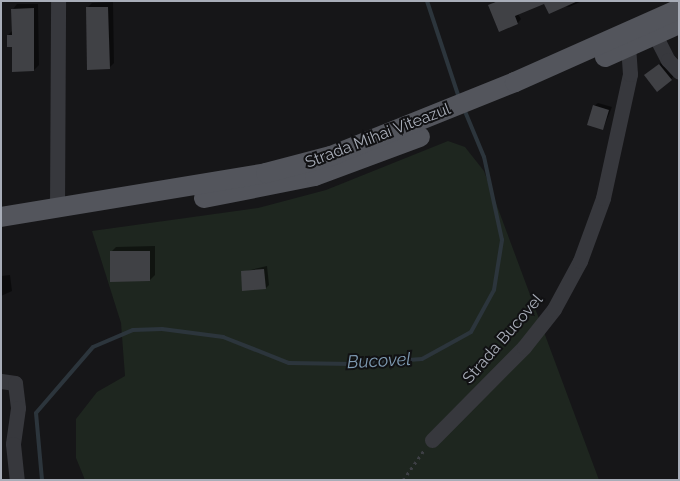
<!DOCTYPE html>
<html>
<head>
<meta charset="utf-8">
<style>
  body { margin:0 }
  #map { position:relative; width:680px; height:481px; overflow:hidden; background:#161618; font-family:Raleway,sans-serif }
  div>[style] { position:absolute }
  .green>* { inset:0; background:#1e261f }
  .shadow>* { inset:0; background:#0007 }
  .stream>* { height:4px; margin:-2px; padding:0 2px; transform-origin:2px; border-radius:2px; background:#2c353c }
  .building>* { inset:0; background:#404145 }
  .path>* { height:2.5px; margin-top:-1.25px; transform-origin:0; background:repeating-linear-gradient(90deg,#3d3f44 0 2.5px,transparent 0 6.5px) }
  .minor>* { height:15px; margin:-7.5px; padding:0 7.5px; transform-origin:7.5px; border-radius:7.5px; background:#37383d }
  .major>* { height:20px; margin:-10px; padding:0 10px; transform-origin:10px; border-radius:10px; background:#53555c }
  span { translate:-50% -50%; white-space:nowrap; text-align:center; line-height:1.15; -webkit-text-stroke:4px #111113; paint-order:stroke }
  .street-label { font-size:16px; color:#a8adb8 }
  .water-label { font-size:18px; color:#7f9bb3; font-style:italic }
  .frame { position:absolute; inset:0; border:2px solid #a8adb8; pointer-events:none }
</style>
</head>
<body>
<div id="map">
  <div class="green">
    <div style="clip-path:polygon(448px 141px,465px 147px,484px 171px,599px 480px,85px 480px,76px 458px,76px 419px,97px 392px,125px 376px,121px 323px,92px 231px,258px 208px,326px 190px)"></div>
  </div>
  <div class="shadow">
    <div style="clip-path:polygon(495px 1px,582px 1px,569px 7px,545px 2px,518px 14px,521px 19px,518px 23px,500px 30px,489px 6px)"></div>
    <div style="clip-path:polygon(113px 2px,114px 63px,109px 68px,87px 8px,92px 3px)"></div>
    <div style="clip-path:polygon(17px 4px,38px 4px,39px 65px,34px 70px,8px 35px,13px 30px,13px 9px)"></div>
    <div style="clip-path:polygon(662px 62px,674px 76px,671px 79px,649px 72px)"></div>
    <div style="clip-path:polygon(598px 103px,612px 107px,603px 129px,594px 106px)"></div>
    <div style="clip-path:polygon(155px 246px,155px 275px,150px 280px,111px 252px,116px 247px)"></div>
    <div style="clip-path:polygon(267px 266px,269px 285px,266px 288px,242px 272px)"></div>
    <div style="clip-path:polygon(10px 275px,12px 291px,1px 296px,1px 276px)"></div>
  </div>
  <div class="stream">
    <div style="left:427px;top:1px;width:102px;rotate:71.7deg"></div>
    <div style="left:42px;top:480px;width:67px;rotate:-95.1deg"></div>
    <div style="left:36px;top:413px;width:87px;rotate:-49.2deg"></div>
    <div style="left:93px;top:347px;width:43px;rotate:-23deg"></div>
    <div style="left:133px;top:330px;width:29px;rotate:-2deg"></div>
    <div style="left:162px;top:329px;width:62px;rotate:7.5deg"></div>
    <div style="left:223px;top:337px;width:71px;rotate:21.5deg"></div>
    <div style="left:289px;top:363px;width:65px;rotate:0.9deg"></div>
    <div style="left:354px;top:364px;width:68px;rotate:-4.2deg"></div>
    <div style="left:422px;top:359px;width:56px;rotate:-28.9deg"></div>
    <div style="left:471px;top:332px;width:48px;rotate:-61.3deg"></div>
    <div style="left:494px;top:290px;width:51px;rotate:-80.9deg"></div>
    <div style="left:502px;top:240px;width:85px;rotate:-102.2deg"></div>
    <div style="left:484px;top:157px;width:52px;rotate:-112.6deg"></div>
  </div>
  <div class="building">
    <div style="clip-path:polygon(498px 1px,578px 1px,549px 14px,544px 4px,515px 16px,518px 24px,499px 32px,488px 5px)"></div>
    <div style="clip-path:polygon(86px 7px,108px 7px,110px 69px,87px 70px)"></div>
    <div style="clip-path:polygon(34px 8px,34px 71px,12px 72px,12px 47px,7px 47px,7px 35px,12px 35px,11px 9px)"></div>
    <div style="clip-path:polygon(659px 64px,672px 80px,657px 92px,644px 75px)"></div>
    <div style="clip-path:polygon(593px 105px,609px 110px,603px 130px,587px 125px)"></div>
    <div style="clip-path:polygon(110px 251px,150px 251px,150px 281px,110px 282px)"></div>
    <div style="clip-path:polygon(264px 269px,266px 289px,242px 291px,241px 271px)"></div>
  </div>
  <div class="path">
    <div style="left:403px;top:480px;width:37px;rotate:-55deg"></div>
  </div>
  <div class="minor">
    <div style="left:655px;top:35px;width:28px;rotate:63deg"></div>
    <div style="left:668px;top:60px;width:16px;rotate:47deg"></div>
    <div style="left:57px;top:209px;width:208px;rotate:-89.7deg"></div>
    <div style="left:1px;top:381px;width:14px;rotate:8deg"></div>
    <div style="left:15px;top:383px;width:25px;rotate:83deg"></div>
    <div style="left:18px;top:408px;width:36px;rotate:98deg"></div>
    <div style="left:13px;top:444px;width:36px;rotate:84deg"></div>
    <div style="left:432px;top:440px;width:131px;rotate:-45.3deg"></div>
    <div style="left:524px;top:347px;width:48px;rotate:-51.7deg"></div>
    <div style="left:554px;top:309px;width:55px;rotate:-61.6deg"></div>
    <div style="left:580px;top:261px;width:67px;rotate:-69.9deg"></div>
    <div style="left:603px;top:198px;width:127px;rotate:-77.7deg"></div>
    <div style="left:630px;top:74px;width:27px;rotate:-94deg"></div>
  </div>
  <div class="major">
    <div style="left:605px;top:57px;width:81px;rotate:-24deg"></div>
    <div style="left:204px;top:198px;width:113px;rotate:-11.2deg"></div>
    <div style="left:315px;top:176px;width:112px;rotate:-20.4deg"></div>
    <div style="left:1px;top:217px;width:269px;rotate:-9.4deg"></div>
    <div style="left:266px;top:173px;width:67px;rotate:-14.7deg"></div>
    <div style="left:331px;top:156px;width:198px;rotate:-21.9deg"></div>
    <div style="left:515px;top:82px;width:180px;rotate:-24deg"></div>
  </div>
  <div class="street-label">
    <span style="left:378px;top:136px;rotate:-21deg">Strada Mihai Viteazul</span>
    <span style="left:503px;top:339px;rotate:-49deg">Strada Bucovel</span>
  </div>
  <div class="water-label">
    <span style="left:379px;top:361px;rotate:-3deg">Bucovel</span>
  </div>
  <div class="frame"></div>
</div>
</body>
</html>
